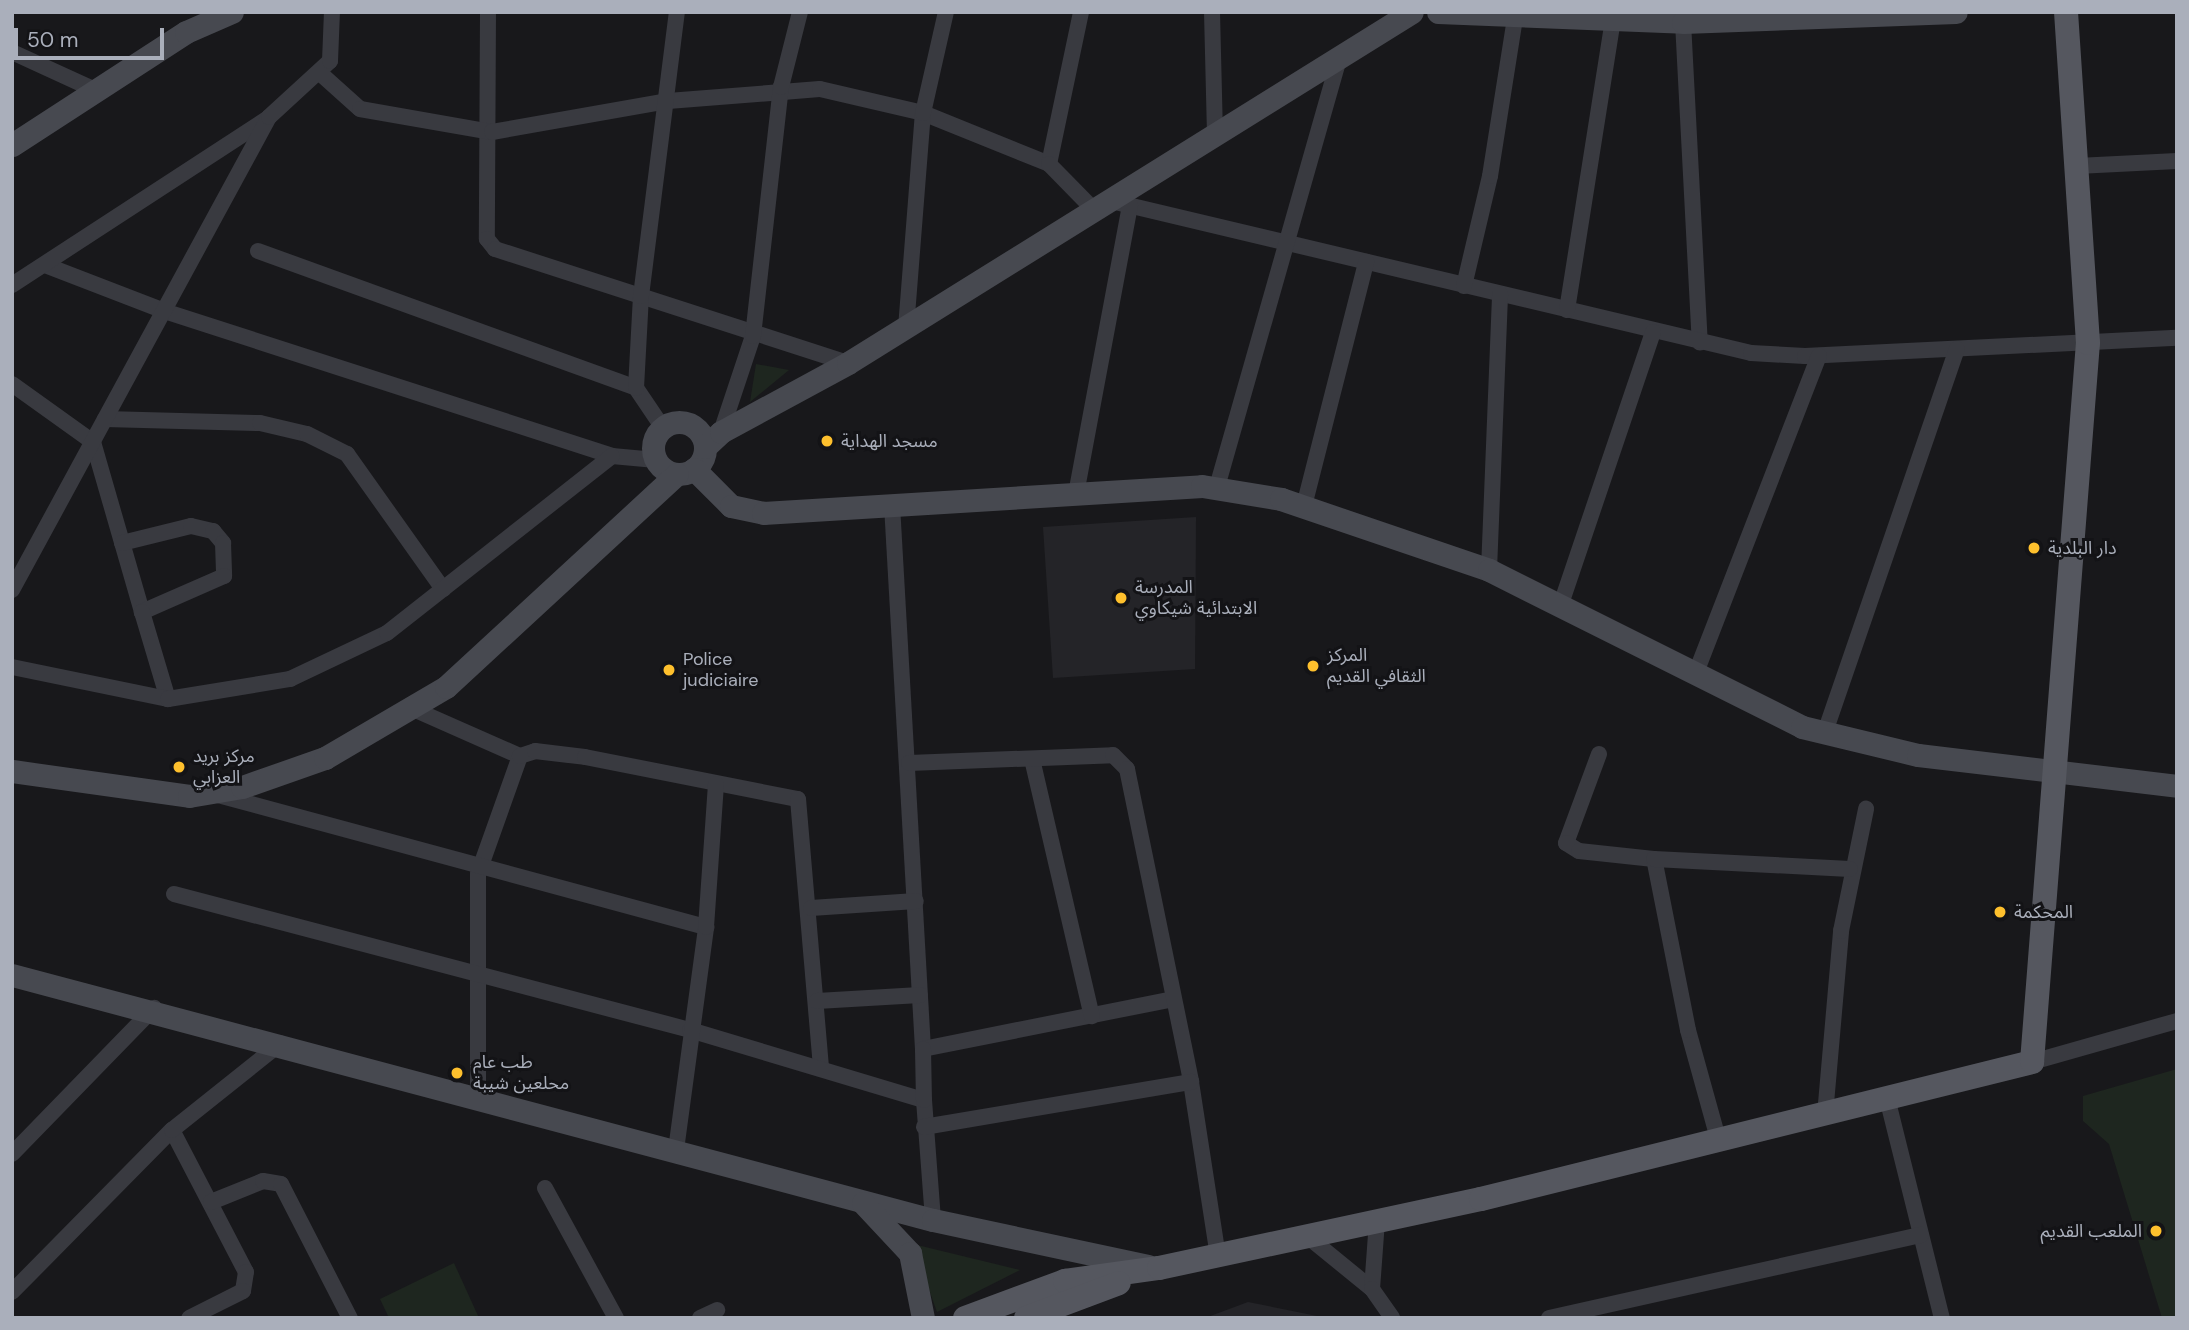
<!DOCTYPE html>
<html>
<head>
<meta charset="utf-8">
<style>
  body { margin:0 }
  #map { position:relative; width:2189px; height:1330px; overflow:hidden; background:#18181b; font-family:"DM Sans","Noto Sans Arabic",sans-serif }
  div>[style] { position:absolute }
  .built>* { inset:0; background:#242428 }
  .green>* { inset:0; background:#1e261f }
  .street>* { height:16px; margin:-8px; padding:0 8px; transform-origin:8px; border-radius:8px; background:#393a40 }
  .secondary>* { height:23px; margin:-11.5px; padding:0 11.5px; transform-origin:11.5px; border-radius:11.5px; background:#474950 }
  .secondary>.ring { margin:-11.5px; padding:0; box-sizing:content-box; background:none; border:23px solid #474950; border-radius:50% }
  .primary>* { height:24px; margin:-12px; padding:0 12px; transform-origin:12px; border-radius:12px; background:#55575f }
  .dots>* { width:19px; height:19px; translate:-50% -50%; box-sizing:border-box; border:4px solid #131316; border-radius:50% }
  span { translate:-50% -50%; white-space:nowrap; text-align:center; line-height:1.15; -webkit-text-stroke:6px #131316; paint-order:stroke }
  .poi-label { font-size:18px; color:#aaafbb }
  .left { translate:0 -50%; text-align:left }
  .right { translate:-100% -50%; text-align:right }
  .frame { position:absolute; inset:0; border:14px solid #aaafbb; pointer-events:none }
  .scale { position:absolute; left:14px; top:28px; width:150px; height:32px; box-sizing:border-box; border:4px solid #aaafbb; border-top:0; padding-left:9px; font-size:21px; line-height:24px; white-space:nowrap; color:#aaafbb; -webkit-text-stroke:5px #131316; paint-order:stroke }
</style>
</head>
<body>
<div id="map">
  <div class="built">
    <div style="clip-path:polygon(1196px 517px,1195px 669px,1053px 678px,1043px 527px)"></div>
    <div style="clip-path:polygon(1248px 1302px,1327px 1318px,1205px 1318px)"></div>
  </div>
  <div class="green">
    <div style="clip-path:polygon(756px 364px,789px 370px,750px 402px)"></div>
    <div style="clip-path:polygon(2177px 1069px,2177px 1318px,2162px 1318px,2109px 1144px,2083px 1121px,2083px 1096px)"></div>
    <div style="clip-path:polygon(913px 1244px,1020px 1270px,937px 1312px)"></div>
    <div style="clip-path:polygon(454px 1263px,479px 1318px,389px 1318px,380px 1299px)"></div>
  </div>
  <div class="street">
    <div style="left:488px;top:12px;width:227px;rotate:90.3deg"></div>
    <div style="left:487px;top:239px;width:13px;rotate:51deg"></div>
    <div style="left:495px;top:249px;width:371px;rotate:17.9deg"></div>
    <div style="left:1212px;top:12px;width:124px;rotate:88.6deg"></div>
    <div style="left:1683px;top:22px;width:321px;rotate:87deg"></div>
    <div style="left:12px;top:52px;width:91px;rotate:24.6deg"></div>
    <div style="left:321px;top:74px;width:52px;rotate:41.9deg"></div>
    <div style="left:360px;top:109px;width:134px;rotate:9.9deg"></div>
    <div style="left:492px;top:132px;width:179px;rotate:-10deg"></div>
    <div style="left:668px;top:101px;width:152px;rotate:-4.5deg"></div>
    <div style="left:820px;top:89px;width:106px;rotate:13.1deg"></div>
    <div style="left:923px;top:113px;width:136px;rotate:22deg"></div>
    <div style="left:1049px;top:164px;width:155px;rotate:-78.1deg"></div>
    <div style="left:1049px;top:164px;width:66px;rotate:45.6deg"></div>
    <div style="left:2077px;top:166px;width:100px;rotate:-2.9deg"></div>
    <div style="left:1111px;top:201px;width:658px;rotate:13.36deg"></div>
    <div style="left:1751px;top:353px;width:54px;rotate:3.2deg"></div>
    <div style="left:1805px;top:356px;width:372px;rotate:-2.8deg"></div>
    <div style="left:258px;top:251px;width:402px;rotate:19.9deg"></div>
    <div style="left:636px;top:388px;width:48px;rotate:56deg"></div>
    <div style="left:45px;top:265px;width:128px;rotate:21.1deg"></div>
    <div style="left:164px;top:311px;width:471px;rotate:17.9deg"></div>
    <div style="left:612px;top:456px;width:44px;rotate:5.2deg"></div>
    <div style="left:12px;top:285px;width:306px;rotate:-33.1deg"></div>
    <div style="left:1464px;top:286px;width:113px;rotate:-76.7deg"></div>
    <div style="left:1490px;top:176px;width:159px;rotate:-81deg"></div>
    <div style="left:1567px;top:310px;width:293px;rotate:-81deg"></div>
    <div style="left:906px;top:328px;width:216px;rotate:-85.5deg"></div>
    <div style="left:923px;top:113px;width:104px;rotate:-77.2deg"></div>
    <div style="left:12px;top:384px;width:100px;rotate:35.6deg"></div>
    <div style="left:93px;top:442px;width:177px;rotate:73.9deg"></div>
    <div style="left:636px;top:388px;width:92px;rotate:-86.9deg"></div>
    <div style="left:641px;top:296px;width:286px;rotate:-82.8deg"></div>
    <div style="left:105px;top:419px;width:155px;rotate:1.5deg"></div>
    <div style="left:260px;top:423px;width:48px;rotate:13.2deg"></div>
    <div style="left:307px;top:434px;width:45px;rotate:26.6deg"></div>
    <div style="left:347px;top:454px;width:166px;rotate:54.6deg"></div>
    <div style="left:721px;top:432px;width:101px;rotate:-71.6deg"></div>
    <div style="left:753px;top:336px;width:251px;rotate:-83.6deg"></div>
    <div style="left:781px;top:87px;width:77px;rotate:-75.8deg"></div>
    <div style="left:1217px;top:487px;width:446px;rotate:-74.1deg"></div>
    <div style="left:1076px;top:494px;width:294px;rotate:-79.4deg"></div>
    <div style="left:892px;top:505px;width:545px;rotate:86.74deg"></div>
    <div style="left:923px;top:1049px;width:255px;rotate:-11.3deg"></div>
    <div style="left:1304px;top:506px;width:252px;rotate:-75.7deg"></div>
    <div style="left:122px;top:543px;width:71px;rotate:-13.8deg"></div>
    <div style="left:191px;top:526px;width:23px;rotate:13deg"></div>
    <div style="left:213px;top:531px;width:16px;rotate:50deg"></div>
    <div style="left:223px;top:543px;width:33px;rotate:88deg"></div>
    <div style="left:224px;top:576px;width:90px;rotate:156.3deg"></div>
    <div style="left:142px;top:612px;width:91px;rotate:73.4deg"></div>
    <div style="left:1489px;top:570px;width:276px;rotate:-87.7deg"></div>
    <div style="left:12px;top:590px;width:538px;rotate:-61.48deg"></div>
    <div style="left:269px;top:117px;width:83px;rotate:-42.6deg"></div>
    <div style="left:330px;top:61px;width:49px;rotate:-87.7deg"></div>
    <div style="left:1561px;top:604px;width:287px;rotate:-71.3deg"></div>
    <div style="left:12px;top:667px;width:159px;rotate:11.6deg"></div>
    <div style="left:168px;top:699px;width:124px;rotate:-9.3deg"></div>
    <div style="left:290px;top:679px;width:107px;rotate:-25.4deg"></div>
    <div style="left:387px;top:633px;width:286px;rotate:-38.2deg"></div>
    <div style="left:1697px;top:670px;width:337px;rotate:-68.8deg"></div>
    <div style="left:411px;top:708px;width:119px;rotate:23.8deg"></div>
    <div style="left:520px;top:756px;width:125px;rotate:109.6deg"></div>
    <div style="left:478px;top:874px;width:220px;rotate:90deg"></div>
    <div style="left:1824px;top:735px;width:408px;rotate:-71deg"></div>
    <div style="left:1599px;top:754px;width:95px;rotate:110.3deg"></div>
    <div style="left:1566px;top:843px;width:15px;rotate:32deg"></div>
    <div style="left:1579px;top:851px;width:75px;rotate:6.1deg"></div>
    <div style="left:520px;top:756px;width:16px;rotate:-18deg"></div>
    <div style="left:535px;top:751px;width:50px;rotate:6.8deg"></div>
    <div style="left:585px;top:757px;width:217px;rotate:11.2deg"></div>
    <div style="left:798px;top:799px;width:270px;rotate:85.1deg"></div>
    <div style="left:1032px;top:759px;width:264px;rotate:76.9deg"></div>
    <div style="left:909px;top:763px;width:204px;rotate:-2.2deg"></div>
    <div style="left:1113px;top:755px;width:20px;rotate:45deg"></div>
    <div style="left:1127px;top:769px;width:319px;rotate:78.4deg"></div>
    <div style="left:1191px;top:1082px;width:176px;rotate:81.2deg"></div>
    <div style="left:218px;top:795px;width:506px;rotate:15.14deg"></div>
    <div style="left:174px;top:894px;width:534px;rotate:14.77deg"></div>
    <div style="left:690px;top:1030px;width:244px;rotate:16.7deg"></div>
    <div style="left:924px;top:1100px;width:120px;rotate:85.7deg"></div>
    <div style="left:811px;top:908px;width:105px;rotate:-3.8deg"></div>
    <div style="left:817px;top:1001px;width:103px;rotate:-3.3deg"></div>
    <div style="left:923px;top:1049px;width:51px;rotate:88.9deg"></div>
    <div style="left:2032px;top:1062px;width:151px;rotate:-15.8deg"></div>
    <div style="left:1888px;top:1102px;width:223px;rotate:76deg"></div>
    <div style="left:1825px;top:1115px;width:185px;rotate:-85deg"></div>
    <div style="left:1841px;top:931px;width:125px;rotate:-78.4deg"></div>
    <div style="left:924px;top:1127px;width:271px;rotate:-9.6deg"></div>
    <div style="left:172px;top:1130px;width:160px;rotate:62.5deg"></div>
    <div style="left:246px;top:1272px;width:19px;rotate:99deg"></div>
    <div style="left:243px;top:1291px;width:60px;rotate:153.4deg"></div>
    <div style="left:1719px;top:1142px;width:116px;rotate:-105.5deg"></div>
    <div style="left:1688px;top:1030px;width:174px;rotate:-101.2deg"></div>
    <div style="left:1654px;top:859px;width:196px;rotate:2.9deg"></div>
    <div style="left:676px;top:1150px;width:225px;rotate:-82.3deg"></div>
    <div style="left:706px;top:927px;width:143px;rotate:-86deg"></div>
    <div style="left:12px;top:1154px;width:204px;rotate:-45.8deg"></div>
    <div style="left:545px;top:1188px;width:148px;rotate:61.4deg"></div>
    <div style="left:211px;top:1202px;width:56px;rotate:-22deg"></div>
    <div style="left:263px;top:1181px;width:18px;rotate:9deg"></div>
    <div style="left:281px;top:1184px;width:151px;rotate:62.8deg"></div>
    <div style="left:1307px;top:1236px;width:84px;rotate:39.2deg"></div>
    <div style="left:1372px;top:1289px;width:68px;rotate:-85.8deg"></div>
    <div style="left:1372px;top:1289px;width:35px;rotate:55deg"></div>
    <div style="left:12px;top:1292px;width:228px;rotate:-45.4deg"></div>
    <div style="left:172px;top:1130px;width:139px;rotate:-38.6deg"></div>
    <div style="left:700px;top:1318px;width:19px;rotate:-25deg"></div>
    <div style="left:1549px;top:1318px;width:381px;rotate:-12.6deg"></div>
  </div>
  <div class="secondary">
    <div style="left:1438px;top:12px;width:245px;rotate:2.3deg"></div>
    <div style="left:1683px;top:22px;width:273px;rotate:-2.1deg"></div>
    <div style="left:12px;top:145px;width:207px;rotate:-33deg"></div>
    <div style="left:186px;top:32px;width:50px;rotate:-23.5deg"></div>
    <div class="ring" style="left:653px;top:422px;width:29px;height:29px"></div>
    <div style="left:705px;top:447px;width:22px;rotate:-43deg"></div>
    <div style="left:721px;top:432px;width:145px;rotate:-28.5deg"></div>
    <div style="left:848px;top:363px;width:664px;rotate:-31.9deg"></div>
    <div style="left:694px;top:469px;width:52px;rotate:45deg"></div>
    <div style="left:731px;top:506px;width:33px;rotate:12deg"></div>
    <div style="left:763px;top:513px;width:440px;rotate:-3.5deg"></div>
    <div style="left:1202px;top:486px;width:80px;rotate:9.3deg"></div>
    <div style="left:1281px;top:499px;width:220px;rotate:18.8deg"></div>
    <div style="left:1489px;top:570px;width:350px;rotate:26.6deg"></div>
    <div style="left:1802px;top:727px;width:119px;rotate:13.6deg"></div>
    <div style="left:1918px;top:755px;width:261px;rotate:6.8deg"></div>
    <div style="left:12px;top:771px;width:179px;rotate:8deg"></div>
    <div style="left:189px;top:796px;width:54px;rotate:-9.6deg"></div>
    <div style="left:242px;top:787px;width:88px;rotate:-19.3deg"></div>
    <div style="left:325px;top:758px;width:140px;rotate:-30.4deg"></div>
    <div style="left:446px;top:687px;width:314px;rotate:-42.7deg"></div>
    <div style="left:12px;top:975px;width:953px;rotate:14.9deg"></div>
    <div style="left:933px;top:1220px;width:220px;rotate:12.1deg"></div>
    <div style="left:863px;top:1203px;width:69px;rotate:46.8deg"></div>
    <div style="left:910px;top:1253px;width:66px;rotate:78.7deg"></div>
  </div>
  <div class="primary">
    <div style="left:965px;top:1318px;width:107px;rotate:-20.3deg"></div>
    <div style="left:1065px;top:1281px;width:95px;rotate:-7.9deg"></div>
    <div style="left:1159px;top:1268px;width:329px;rotate:-12.1deg"></div>
    <div style="left:1481px;top:1199px;width:568px;rotate:-13.96deg"></div>
    <div style="left:2032px;top:1062px;width:721px;rotate:-85.55deg"></div>
    <div style="left:2088px;top:343px;width:332px;rotate:-93.8deg"></div>
    <div style="left:1026px;top:1318px;width:99px;rotate:-20.6deg"></div>
  </div>
  <div class="dots">
    <div style="left:827px;top:441px;background:#fec02d"></div>
    <div style="left:2034px;top:548px;background:#fec02d"></div>
    <div style="left:1121px;top:598px;background:#fec02d"></div>
    <div style="left:1313px;top:666px;background:#fec02d"></div>
    <div style="left:669px;top:670px;background:#fec02d"></div>
    <div style="left:179px;top:767px;background:#fec02d"></div>
    <div style="left:2000px;top:912px;background:#fec02d"></div>
    <div style="left:457px;top:1073px;background:#fec02d"></div>
    <div style="left:2156px;top:1231px;background:#fec02d"></div>
  </div>
  <div class="poi-label">
    <span class="left" style="left:841px;top:441px">مسجد الهداية</span>
    <span class="left" style="left:2048px;top:548px">دار البلدية</span>
    <span class="left" style="left:1135px;top:598px">المدرسة<br>الابتدائية شيكاوي</span>
    <span class="left" style="left:1327px;top:666px">المركز<br>الثقافي القديم</span>
    <span class="left" style="left:683px;top:670px">Police<br>judiciaire</span>
    <span class="left" style="left:193px;top:767px">مركز بريد<br>العزابي</span>
    <span class="left" style="left:2014px;top:912px">المحكمة</span>
    <span class="left" style="left:473px;top:1073px">طب عام<br>محلعين شيبة</span>
    <span class="right" style="left:2142px;top:1231px">الملعب القديم</span>
  </div>
  <div class="frame"></div>
  <div class="scale">50 m</div>
</div>
</body>
</html>
